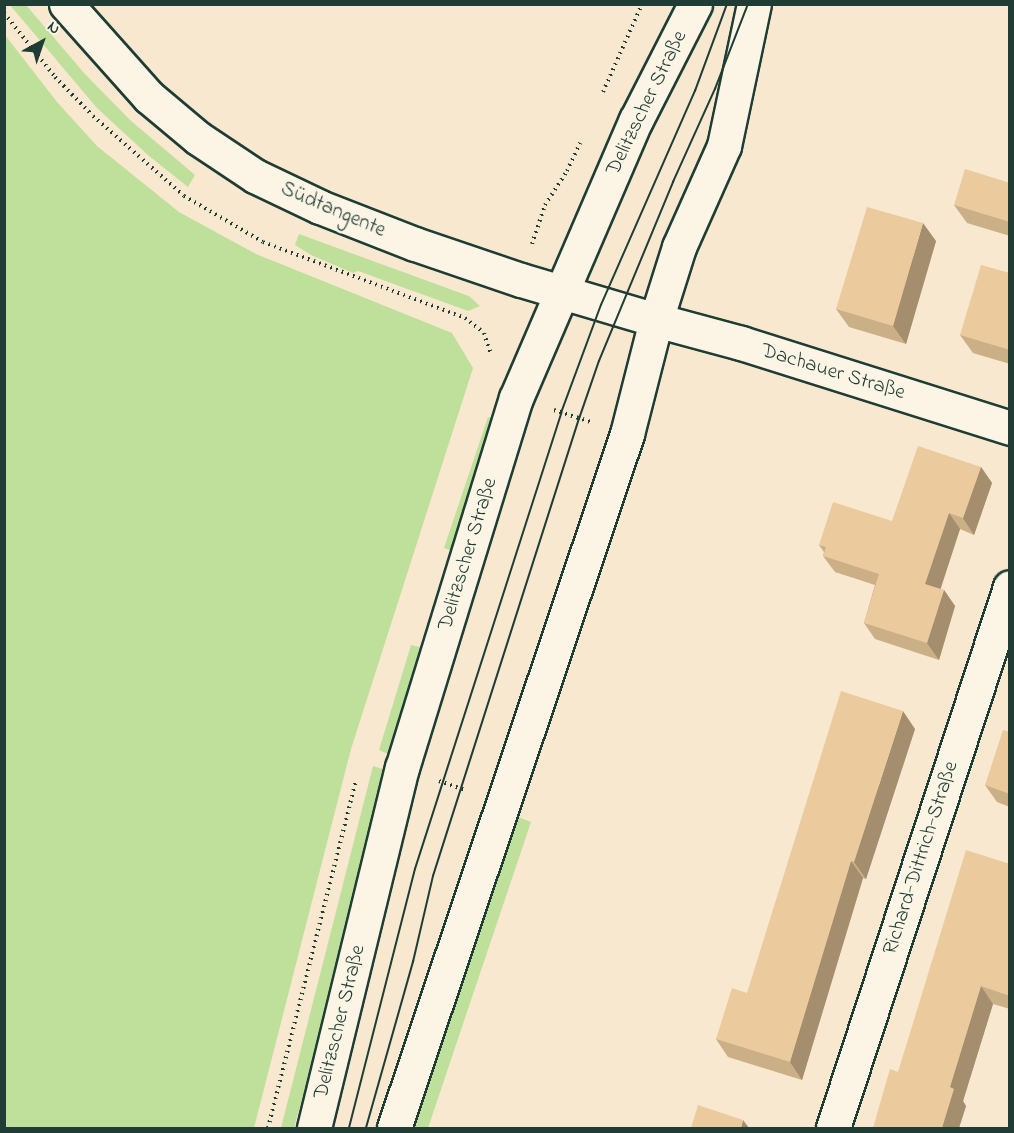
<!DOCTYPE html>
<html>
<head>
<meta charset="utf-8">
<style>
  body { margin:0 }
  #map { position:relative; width:1014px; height:1133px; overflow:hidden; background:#f7e8cf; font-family:"Indie Flower",sans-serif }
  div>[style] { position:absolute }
  .green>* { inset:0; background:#bfe09a }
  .path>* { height:4px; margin-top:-2px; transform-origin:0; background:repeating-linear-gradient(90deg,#1f3d34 0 1.5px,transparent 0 6px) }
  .roads { filter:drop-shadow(2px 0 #1f3d34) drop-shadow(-2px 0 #1f3d34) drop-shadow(0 2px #1f3d34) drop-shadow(0 -2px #1f3d34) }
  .street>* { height:33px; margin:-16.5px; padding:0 16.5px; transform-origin:16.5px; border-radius:16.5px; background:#fcf5e5 }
  .secondary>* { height:33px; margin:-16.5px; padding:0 16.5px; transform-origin:16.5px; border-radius:16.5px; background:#fcf5e5 }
  .tram>* { height:1.5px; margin:-0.75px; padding:0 0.75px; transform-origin:0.75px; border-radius:0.75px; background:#1f3d34 }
  .wall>* { inset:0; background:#caaf87 }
  .shaded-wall>* { inset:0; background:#a48e6e }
  .building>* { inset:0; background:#ebcb9d }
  span { translate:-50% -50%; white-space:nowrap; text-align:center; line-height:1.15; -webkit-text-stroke:5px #fcf5e5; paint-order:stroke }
  .street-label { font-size:21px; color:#1f3d34 }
  .frame { position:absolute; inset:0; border:6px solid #1f3d34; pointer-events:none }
  .north { position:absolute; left:12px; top:12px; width:60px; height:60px; -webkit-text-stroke:4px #fcf5e5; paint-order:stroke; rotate:40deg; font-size:16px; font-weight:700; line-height:24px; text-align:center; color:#1f3d34 }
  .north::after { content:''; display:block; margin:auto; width:21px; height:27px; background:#1f3d34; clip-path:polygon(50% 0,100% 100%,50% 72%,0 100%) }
</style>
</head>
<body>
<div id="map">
  <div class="green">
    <div style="clip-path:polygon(10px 5px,26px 5px,85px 74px,130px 120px,195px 175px,188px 187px,149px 156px,97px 108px)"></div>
    <div style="clip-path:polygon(5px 35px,57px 102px,97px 146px,179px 212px,256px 254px,452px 333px,473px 368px,351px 749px,254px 1128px,5px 1128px)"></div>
    <div style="clip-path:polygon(299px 234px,455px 291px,469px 296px,480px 306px,468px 311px,358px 271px,353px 273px,311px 255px,295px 245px)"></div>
    <div style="clip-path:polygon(488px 417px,501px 421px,457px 553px,444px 548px)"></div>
    <div style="clip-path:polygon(411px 645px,424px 648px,390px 755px,379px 750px)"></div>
    <div style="clip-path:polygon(373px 766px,386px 770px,324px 1019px,294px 1128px,281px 1128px)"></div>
    <div style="clip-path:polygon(513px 815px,531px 822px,428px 1128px,408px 1128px)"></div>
  </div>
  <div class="path">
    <div style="left:4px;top:13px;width:82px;rotate:51.4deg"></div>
    <div style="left:55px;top:77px;width:54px;rotate:45.7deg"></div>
    <div style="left:93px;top:116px;width:121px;rotate:41.3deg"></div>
    <div style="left:184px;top:196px;width:91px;rotate:30.2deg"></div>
    <div style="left:263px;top:242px;width:216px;rotate:20.6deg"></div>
    <div style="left:465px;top:318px;width:24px;rotate:38deg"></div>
    <div style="left:484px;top:333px;width:22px;rotate:72deg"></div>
    <div style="left:603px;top:92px;width:96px;rotate:-66.1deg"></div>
    <div style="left:532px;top:244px;width:41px;rotate:-71.6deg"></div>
    <div style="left:545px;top:205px;width:40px;rotate:-57.1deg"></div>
    <div style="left:567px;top:171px;width:31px;rotate:-65deg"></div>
    <div style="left:554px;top:410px;width:38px;rotate:18deg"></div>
    <div style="left:439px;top:781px;width:28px;rotate:19deg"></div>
    <div style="left:268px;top:1128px;width:359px;rotate:-75.8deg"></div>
  </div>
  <div class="roads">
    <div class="street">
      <div style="left:656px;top:320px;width:88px;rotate:15.1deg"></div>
      <div style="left:741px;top:343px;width:282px;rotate:17.5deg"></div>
      <div style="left:833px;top:1128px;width:569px;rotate:-71.88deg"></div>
    </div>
    <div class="secondary">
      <div style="left:66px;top:4px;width:125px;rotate:48.3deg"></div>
      <div style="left:149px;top:97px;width:64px;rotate:39.9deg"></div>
      <div style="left:198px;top:138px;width:69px;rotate:33.7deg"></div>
      <div style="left:255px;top:176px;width:72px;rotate:25.5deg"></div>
      <div style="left:320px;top:207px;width:102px;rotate:21.3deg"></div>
      <div style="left:415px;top:244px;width:112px;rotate:18.8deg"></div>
      <div style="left:521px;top:280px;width:141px;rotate:16.5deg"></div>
      <div style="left:314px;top:1128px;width:371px;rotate:-76.3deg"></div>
      <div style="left:402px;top:768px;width:387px;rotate:-72.9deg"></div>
      <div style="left:516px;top:398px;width:303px;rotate:-66.7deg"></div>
      <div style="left:636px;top:120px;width:130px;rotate:-63deg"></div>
      <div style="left:394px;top:1128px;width:732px;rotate:-71.44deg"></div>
      <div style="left:627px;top:434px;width:118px;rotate:-75.7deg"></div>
      <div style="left:656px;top:320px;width:77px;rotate:-72.5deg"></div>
      <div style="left:679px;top:247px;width:111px;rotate:-66deg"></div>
      <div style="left:724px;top:146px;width:145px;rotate:-78.1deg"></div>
    </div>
  </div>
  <div class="tram">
    <div style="left:349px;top:1128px;width:267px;rotate:-75.7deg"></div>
    <div style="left:415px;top:869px;width:479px;rotate:-72.2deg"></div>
    <div style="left:561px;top:413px;width:115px;rotate:-69.7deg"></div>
    <div style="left:601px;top:305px;width:234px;rotate:-66.3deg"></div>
    <div style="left:695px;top:91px;width:93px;rotate:-69.8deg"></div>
    <div style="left:366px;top:1128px;width:173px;rotate:-74.2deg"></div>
    <div style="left:413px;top:962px;width:88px;rotate:-76.9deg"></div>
    <div style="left:433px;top:876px;width:480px;rotate:-72.3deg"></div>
    <div style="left:579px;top:419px;width:61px;rotate:-71deg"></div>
    <div style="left:599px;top:361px;width:194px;rotate:-67.5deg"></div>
    <div style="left:673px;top:182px;width:102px;rotate:-65.7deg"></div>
    <div style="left:715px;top:89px;width:91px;rotate:-68.8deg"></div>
  </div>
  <div class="wall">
    <div style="clip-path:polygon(1010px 183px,1010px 236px,967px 223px,954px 205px)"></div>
    <div style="clip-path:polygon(936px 241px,906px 344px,849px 327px,836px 309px)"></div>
    <div style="clip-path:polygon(1010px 273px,1010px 364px,973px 353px,960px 335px)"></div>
    <div style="clip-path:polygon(981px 467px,992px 483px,974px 535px,960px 529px,940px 589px,944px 590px,955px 606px,939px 660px,875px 639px,864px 623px,875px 585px,835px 572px,823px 556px,824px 552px,819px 545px,892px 521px)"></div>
    <div style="clip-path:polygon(915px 729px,866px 879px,863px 878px,802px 1080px,728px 1057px,716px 1039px,747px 993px)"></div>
    <div style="clip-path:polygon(1010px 732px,1010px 807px,997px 802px,985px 785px)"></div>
    <div style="clip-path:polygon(1010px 864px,1010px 1009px,993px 1004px,963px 1101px,966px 1106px,959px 1128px,873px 1128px,898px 1072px)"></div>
  </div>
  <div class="shaded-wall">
    <div style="clip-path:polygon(923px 223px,936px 241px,906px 344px,893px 326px)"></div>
    <div style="clip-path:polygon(981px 467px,992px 483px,974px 535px,963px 518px)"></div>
    <div style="clip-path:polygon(949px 513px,960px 529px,937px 600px,925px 584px)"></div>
    <div style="clip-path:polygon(944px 590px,955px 606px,939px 660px,927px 643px)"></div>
    <div style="clip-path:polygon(903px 711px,915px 729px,866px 879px,854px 862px)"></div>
    <div style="clip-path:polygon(851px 861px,863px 878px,802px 1080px,790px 1062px)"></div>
    <div style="clip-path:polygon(981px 986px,993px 1004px,963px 1101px,966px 1106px,959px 1128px,942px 1128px,950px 1087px)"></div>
    <div style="clip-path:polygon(743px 1120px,749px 1128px,741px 1128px)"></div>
  </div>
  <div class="building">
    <div style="clip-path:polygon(965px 169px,1010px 183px,1010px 222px,954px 205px)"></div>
    <div style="clip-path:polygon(867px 207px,923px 223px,893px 326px,836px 309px)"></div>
    <div style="clip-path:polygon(981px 265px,1010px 273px,1010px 350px,960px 335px)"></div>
    <div style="clip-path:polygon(918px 446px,981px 467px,963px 518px,949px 513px,925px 584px,944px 590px,927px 643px,864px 623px,879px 574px,823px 556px,826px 547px,819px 545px,833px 502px,892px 521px)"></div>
    <div style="clip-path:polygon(841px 691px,903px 711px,854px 862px,851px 861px,790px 1062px,716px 1039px,732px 988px,747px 993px)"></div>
    <div style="clip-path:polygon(1003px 730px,1010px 732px,1010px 794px,985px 785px)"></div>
    <div style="clip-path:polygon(966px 850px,1010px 864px,1010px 996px,981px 986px,950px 1087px,954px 1089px,942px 1128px,873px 1128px,890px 1069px,898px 1072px)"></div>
    <div style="clip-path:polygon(698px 1105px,743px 1120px,741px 1128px,691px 1128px)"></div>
  </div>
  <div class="street-label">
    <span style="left:647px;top:103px;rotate:-64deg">Delitzscher Straße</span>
    <span style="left:333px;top:210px;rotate:23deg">Südtangente</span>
    <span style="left:833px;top:372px;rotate:17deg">Dachauer Straße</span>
    <span style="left:468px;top:554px;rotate:-73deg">Delitzscher Straße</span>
    <span style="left:921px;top:858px;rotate:-72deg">Richard-Dittrich-Straße</span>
    <span style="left:340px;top:1022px;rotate:-76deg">Delitzscher Straße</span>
  </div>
  <div class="frame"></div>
  <div class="north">N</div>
</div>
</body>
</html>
